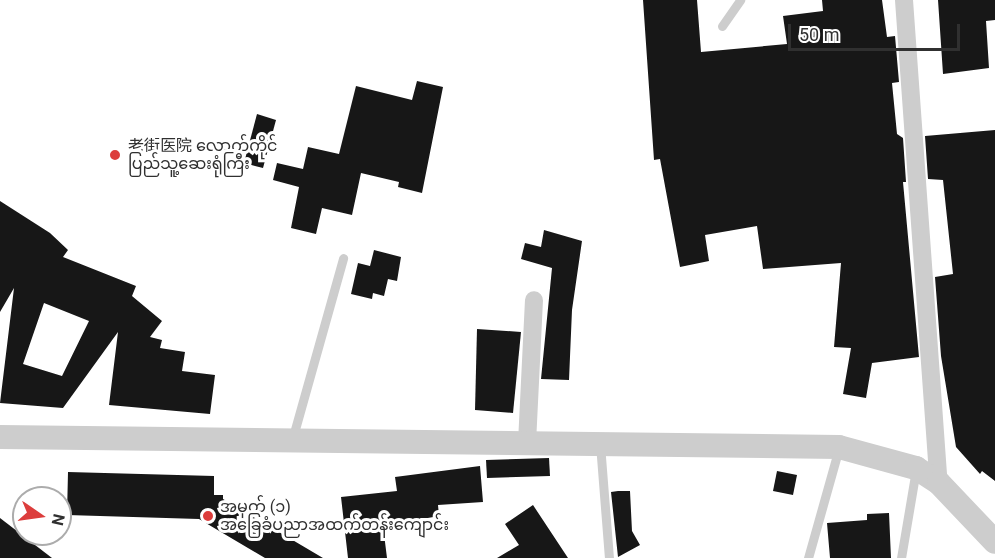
<!DOCTYPE html>
<html>
<head>
<meta charset="utf-8">
<style>
  body { margin:0 }
  #map { position:relative; width:995px; height:558px; overflow:hidden; background:#fff; font-family:Roboto,"Noto Sans SC","Noto Sans Myanmar",sans-serif }
  div>[style] { position:absolute }
  .building>* { inset:0; background:#171717 }
  .service>* { height:9px; margin:-4.5px; padding:0 4.5px; transform-origin:4.5px; border-radius:4.5px; background:#cdcdcd }
  .minor>* { height:18px; margin:-9px; padding:0 9px; transform-origin:9px; border-radius:9px; background:#cdcdcd }
  .tertiary>* { height:24px; margin:-12px; padding:0 12px; transform-origin:12px; border-radius:12px; background:#cdcdcd }
  .dots>* { width:16px; height:16px; translate:-50% -50%; box-sizing:border-box; border:3px solid #fff; border-radius:50% }
  span { translate:-50% -50%; white-space:nowrap; text-align:center; line-height:1.15; -webkit-text-stroke:6px #fff; paint-order:stroke }
  .poi-label { font-size:16px; color:#303030 }
  .left { translate:0 -50%; text-align:left }
  .north { position:absolute; left:12px; top:486px; width:60px; height:60px; box-sizing:border-box; background:#fff; border:2px solid #acacac; border-radius:50%; rotate:103deg; font-size:16px; font-weight:700; line-height:24px; text-align:center; color:#303030 }
  .north::after { content:''; display:block; margin:auto; width:21px; height:27px; background:#dc3d3c; clip-path:polygon(50% 0,100% 100%,50% 72%,0 100%) }
  .scale { position:absolute; left:788px; top:24px; width:172px; height:27px; box-sizing:border-box; border:3px solid #303030; border-top:0; padding-left:8px; font-size:18px; line-height:21px; white-space:nowrap; color:#303030; -webkit-text-stroke:4px #fff; paint-order:stroke }
</style>
</head>
<body>
<div id="map">
  <div class="building">
    <div style="clip-path:polygon(643px 0,697px 0,701px 52px,787px 44px,783px 16px,823px 11px,822px 0,882px 0,887px 37px,895px 36px,899px 82px,892px 83px,897px 134px,903px 138px,906px 182px,903px 182px,919px 357px,872px 363px,866px 398px,843px 394px,851px 348px,834px 347px,841px 263px,763px 269px,757px 226px,705px 235px,709px 261px,680px 267px,660px 159px,654px 160px)"></div>
    <div style="clip-path:polygon(938px 0,995px 0,995px 20px,986px 21px,989px 68px,943px 74px)"></div>
    <div style="clip-path:polygon(417px 81px,443px 87px,422px 193px,398px 187px,399px 182px,361px 173px,352px 215px,322px 208px,316px 234px,291px 228px,299px 187px,273px 180px,277px 163px,303px 169px,308px 147px,339px 154px,356px 86px,412px 100px)"></div>
    <div style="clip-path:polygon(257px 114px,276px 120px,263px 168px,244px 163px)"></div>
    <div style="clip-path:polygon(995px 130px,995px 481px,982px 471px,980px 474px,956px 447px,941px 356px,935px 277px,953px 274px,943px 180px,928px 179px,925px 136px)"></div>
    <div style="clip-path:polygon(evenodd,0 201px,50px 233px,68px 250px,63px 257px,136px 286px,132px 296px,162px 321px,150px 337px,162px 340px,160px 348px,185px 352px,182px 371px,215px 375px,210px 414px,109px 405px,118px 332px,63px 408px,0 403px,14px 288px,0 312px,0 201px,44px 303px,89px 321px,62px 376px,23px 364px,44px 303px)"></div>
    <div style="clip-path:polygon(544px 230px,582px 241px,572px 310px,569px 380px,541px 379px,552px 268px,521px 259px,525px 243px,541px 247px)"></div>
    <div style="clip-path:polygon(374px 250px,401px 257px,397px 281px,388px 279px,384px 296px,373px 293px,372px 299px,351px 294px,358px 263px,370px 266px)"></div>
    <div style="clip-path:polygon(477px 329px,521px 332px,513px 413px,475px 410px)"></div>
    <div style="clip-path:polygon(549px 458px,550px 476px,487px 478px,486px 460px)"></div>
    <div style="clip-path:polygon(480px 466px,483px 502px,438px 505px,439px 516px,383px 526px,387px 558px,348px 558px,341px 497px,397px 491px,395px 477px)"></div>
    <div style="clip-path:polygon(777px 471px,797px 475px,793px 495px,773px 491px)"></div>
    <div style="clip-path:polygon(68px 472px,214px 476px,214px 495px,223px 495px,223px 499px,323px 558px,265px 558px,199px 519px,67px 515px)"></div>
    <div style="clip-path:polygon(618px 491px,630px 491px,632px 531px,640px 545px,618px 557px,611px 492px)"></div>
    <div style="clip-path:polygon(533px 505px,568px 558px,497px 558px,519px 545px,505px 524px)"></div>
    <div style="clip-path:polygon(889px 513px,891px 558px,830px 558px,827px 523px,867px 520px,867px 514px)"></div>
    <div style="clip-path:polygon(0 518px,52px 558px,0 558px)"></div>
  </div>
  <div class="service">
    <div style="left:722px;top:26px;width:32px;rotate:-55deg"></div>
    <div style="left:292px;top:440px;width:189px;rotate:-74.3deg"></div>
    <div style="left:600px;top:444px;width:114px;rotate:85.5deg"></div>
    <div style="left:808px;top:558px;width:114px;rotate:-74.3deg"></div>
    <div style="left:901px;top:558px;width:90px;rotate:-80.4deg"></div>
  </div>
  <div class="minor">
    <div style="left:904px;top:0;width:484px;rotate:85.9deg"></div>
    <div style="left:527px;top:443px;width:143px;rotate:-87.2deg"></div>
  </div>
  <div class="tertiary">
    <div style="left:0;top:437px;width:839px;rotate:0.68deg"></div>
    <div style="left:839px;top:447px;width:80px;rotate:15.3deg"></div>
    <div style="left:916px;top:468px;width:27px;rotate:33deg"></div>
    <div style="left:939px;top:483px;width:81px;rotate:46.5deg"></div>
  </div>
  <div class="dots">
    <div style="left:115px;top:155px;background:#dc3d3c"></div>
    <div style="left:208px;top:516px;background:#dc3d3c"></div>
  </div>
  <div class="poi-label">
    <span class="left" style="left:128px;top:155px">老街医院 လောက်ကိုင်<br>ပြည်သူ့ဆေးရုံကြီး</span>
    <span class="left" style="left:220px;top:516px">အမှတ် (၁)<br>အခြေခံပညာအထက်တန်းကျောင်း</span>
  </div>
  <div class="north">N</div>
  <div class="scale">50 m</div>
</div>
</body>
</html>
